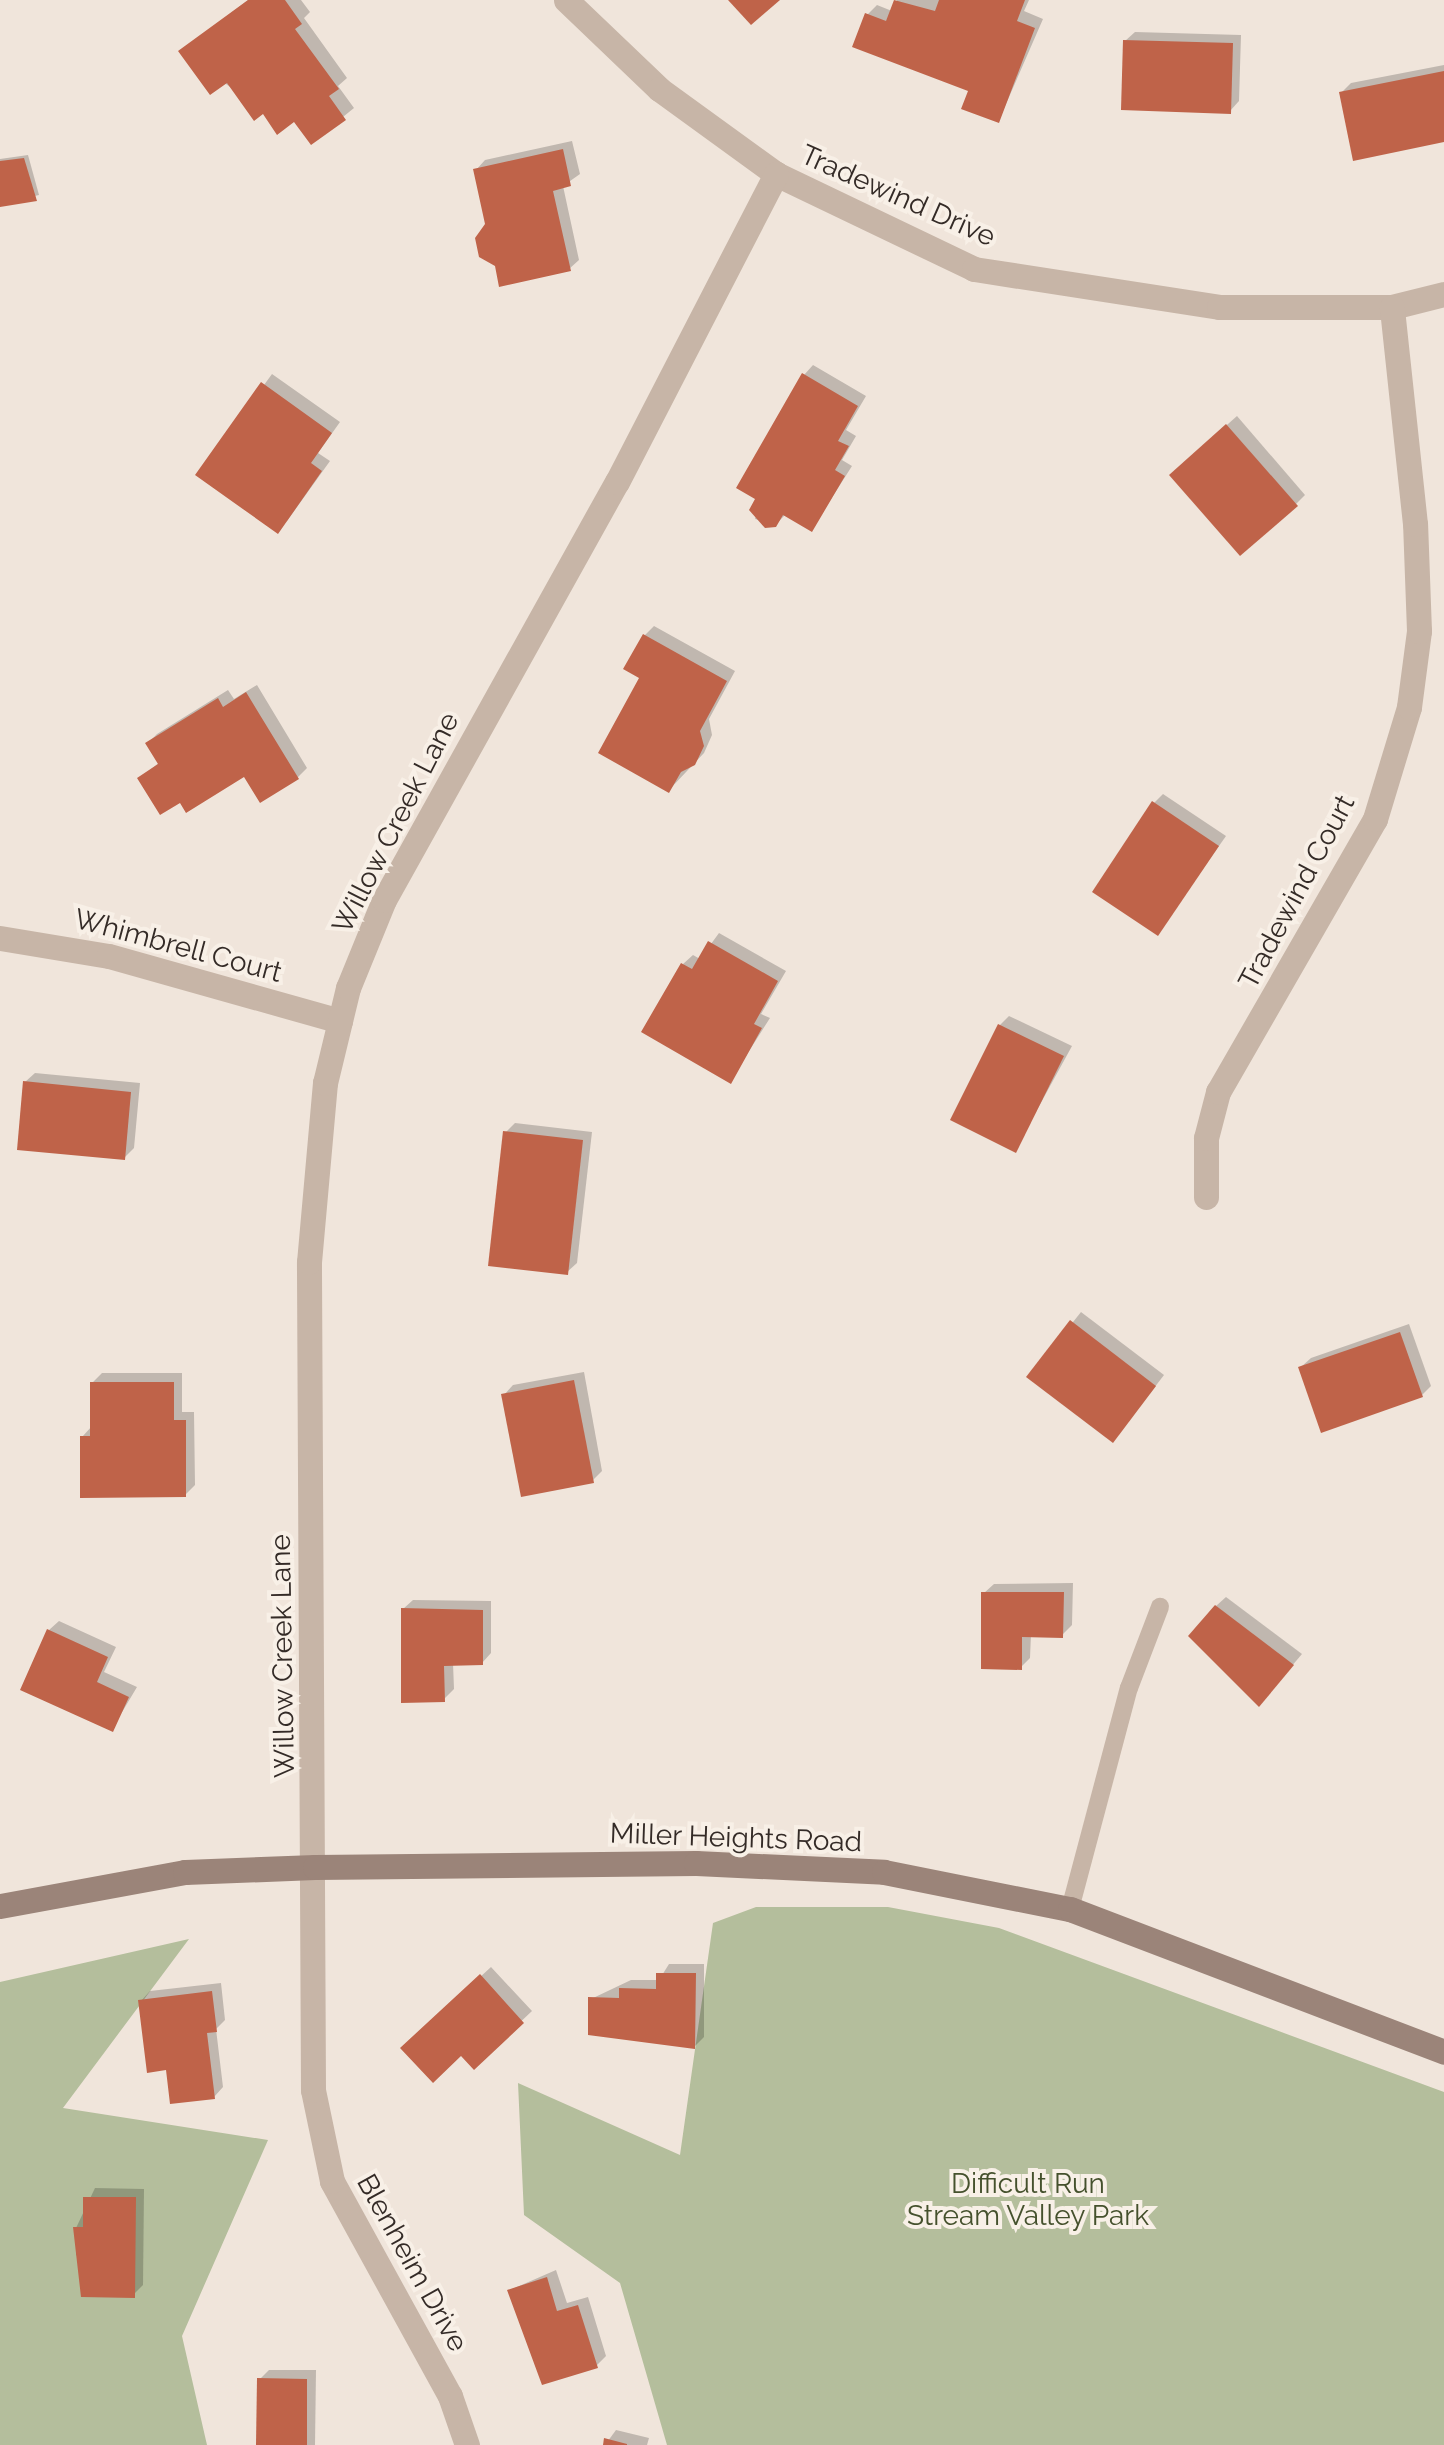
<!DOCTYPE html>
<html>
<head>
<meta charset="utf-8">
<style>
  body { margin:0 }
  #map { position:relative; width:1444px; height:2445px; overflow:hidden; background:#f0e5db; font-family:Raleway,sans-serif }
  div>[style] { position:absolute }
  .green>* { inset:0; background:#b4be9c }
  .shadow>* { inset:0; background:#0003 }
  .building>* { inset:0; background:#bf6349 }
  .lane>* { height:18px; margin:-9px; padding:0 9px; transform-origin:9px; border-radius:9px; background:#c7b5a7 }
  .street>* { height:25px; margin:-12.5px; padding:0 12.5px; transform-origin:12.5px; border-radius:12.5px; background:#c7b5a7 }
  .secondary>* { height:25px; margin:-12.5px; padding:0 12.5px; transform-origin:12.5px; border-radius:12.5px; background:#9b8479 }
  span { translate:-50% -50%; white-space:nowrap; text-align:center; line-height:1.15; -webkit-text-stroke:8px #f8f0e7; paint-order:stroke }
  .street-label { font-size:28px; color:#342b27 }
  .park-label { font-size:28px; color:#45512d }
</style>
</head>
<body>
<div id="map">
  <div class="green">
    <div style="clip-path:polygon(756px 1907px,888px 1907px,999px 1928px,1444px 2092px,1444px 2445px,667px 2445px,620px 2283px,524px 2215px,518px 2083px,680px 2155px,713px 1923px)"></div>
    <div style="clip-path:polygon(189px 1939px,63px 2108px,268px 2140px,182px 2336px,207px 2445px,0 2445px,0 1982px)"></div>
  </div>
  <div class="shadow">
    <div style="clip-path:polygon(248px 0,301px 0,310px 12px,304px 18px,347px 78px,338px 86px,354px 108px,312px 142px,295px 119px,263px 111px,181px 51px)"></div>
    <div style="clip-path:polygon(897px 0,1029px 0,1024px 11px,1043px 19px,999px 120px,971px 90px,867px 15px,877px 5px,892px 11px)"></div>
    <div style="clip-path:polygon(1135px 32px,1241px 35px,1239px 101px,1230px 111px,1125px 41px)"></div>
    <div style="clip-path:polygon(1444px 65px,1444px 140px,1341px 93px,1351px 83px)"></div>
    <div style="clip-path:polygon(572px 141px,580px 174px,563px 186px,579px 260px,569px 269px,487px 224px,476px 170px,485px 160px)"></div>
    <div style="clip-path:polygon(28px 155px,39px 195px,0 204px,0 159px)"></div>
    <div style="clip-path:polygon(813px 365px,866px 396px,846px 430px,856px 436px,842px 460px,852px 466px,812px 529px,786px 514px,776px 524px,755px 519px,804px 375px)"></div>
    <div style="clip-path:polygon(272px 374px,340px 422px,318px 453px,330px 461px,287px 521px,199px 474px)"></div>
    <div style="clip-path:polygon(1237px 416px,1305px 495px,1296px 504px,1182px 465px)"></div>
    <div style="clip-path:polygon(654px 626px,735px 671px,709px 719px,712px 735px,704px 753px,669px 790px,642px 677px,645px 635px)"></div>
    <div style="clip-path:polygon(257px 685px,307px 768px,298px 777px,245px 774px,181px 799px,140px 778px,160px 762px,148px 743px,157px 734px,228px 690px,234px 699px)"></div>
    <div style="clip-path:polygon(1163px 794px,1226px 836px,1158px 933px,1154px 803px)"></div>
    <div style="clip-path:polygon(719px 933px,786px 971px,761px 1014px,770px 1018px,730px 1081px,683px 964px,693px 955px,700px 959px)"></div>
    <div style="clip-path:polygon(1009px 1016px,1072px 1046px,1015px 1150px,1000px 1025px)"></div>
    <div style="clip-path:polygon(35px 1073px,140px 1083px,134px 1148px,124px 1158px,25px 1082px)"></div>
    <div style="clip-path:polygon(515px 1123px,592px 1132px,577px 1263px,567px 1272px,506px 1132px)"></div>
    <div style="clip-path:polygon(1081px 1312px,1164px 1375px,1122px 1430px,1030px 1376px)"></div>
    <div style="clip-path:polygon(1409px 1324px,1431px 1386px,1422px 1395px,1301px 1367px,1311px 1358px)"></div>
    <div style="clip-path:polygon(584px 1372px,602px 1471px,592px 1481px,504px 1395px,513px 1385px)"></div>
    <div style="clip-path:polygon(102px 1373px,182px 1373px,182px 1412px,194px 1412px,195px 1485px,185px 1495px,82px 1437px,92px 1426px,92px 1383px)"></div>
    <div style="clip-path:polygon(1073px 1583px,1072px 1625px,1062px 1635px,1031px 1634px,1030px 1658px,1021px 1667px,984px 1593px,994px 1584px)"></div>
    <div style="clip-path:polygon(1226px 1597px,1302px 1654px,1268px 1694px,1216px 1606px)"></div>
    <div style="clip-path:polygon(413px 1600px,491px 1601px,491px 1653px,482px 1663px,453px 1663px,454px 1689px,444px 1699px,403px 1609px)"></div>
    <div style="clip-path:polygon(59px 1621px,116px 1647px,104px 1672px,137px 1687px,112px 1729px,49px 1630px)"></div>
    <div style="clip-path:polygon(669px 1964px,704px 1964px,704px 2037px,694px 2047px,591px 1999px,631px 1980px,659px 1980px)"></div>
    <div style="clip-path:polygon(491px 1967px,532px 2011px,474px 2066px,462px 2052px,403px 2048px)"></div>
    <div style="clip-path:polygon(221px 1983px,225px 2020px,216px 2029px,223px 2087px,214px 2097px,168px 2068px,141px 2001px,150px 1991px)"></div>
    <div style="clip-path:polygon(95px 2188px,144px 2189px,143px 2285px,133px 2295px,76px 2255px,76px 2228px)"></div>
    <div style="clip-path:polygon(556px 2270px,567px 2303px,588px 2297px,606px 2356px,597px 2365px,510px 2290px)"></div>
    <div style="clip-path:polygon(269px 2370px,316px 2370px,315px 2445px,259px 2445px,260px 2379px)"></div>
    <div style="clip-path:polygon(616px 2430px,649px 2438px,647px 2445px,605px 2445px)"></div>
  </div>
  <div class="building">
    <div style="clip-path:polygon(248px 0,285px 0,302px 24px,295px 29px,339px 89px,329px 96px,346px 120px,311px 145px,294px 122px,277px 135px,263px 114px,254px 121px,227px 83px,210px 95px,178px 51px)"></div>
    <div style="clip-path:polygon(728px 0,780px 0,751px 25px)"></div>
    <div style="clip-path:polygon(894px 0,935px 11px,939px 0,1025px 0,1017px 21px,1035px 28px,999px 123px,961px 109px,968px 91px,852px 47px,865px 13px,886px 21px)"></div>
    <div style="clip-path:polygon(1123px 40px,1233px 43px,1231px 114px,1121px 110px)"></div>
    <div style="clip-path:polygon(1444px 71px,1444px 142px,1353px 161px,1339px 92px)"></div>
    <div style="clip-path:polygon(563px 149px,571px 186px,553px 191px,571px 271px,499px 287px,495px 266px,479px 257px,475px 238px,485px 224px,473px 169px)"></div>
    <div style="clip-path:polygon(24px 158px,37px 201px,0 207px,0 161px)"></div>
    <div style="clip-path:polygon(802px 373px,858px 406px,838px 441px,849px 446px,835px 470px,845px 476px,812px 532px,783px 515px,776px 527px,765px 528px,749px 510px,755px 499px,736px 488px)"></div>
    <div style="clip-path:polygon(261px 382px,332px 433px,311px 463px,322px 471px,278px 534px,195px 475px)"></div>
    <div style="clip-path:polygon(1226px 424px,1298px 506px,1240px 556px,1169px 475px)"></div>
    <div style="clip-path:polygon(643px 634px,727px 681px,700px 731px,704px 746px,695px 765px,681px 772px,669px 793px,598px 753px,639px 678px,623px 669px)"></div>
    <div style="clip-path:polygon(246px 692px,299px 779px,260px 803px,244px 777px,186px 813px,180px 803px,160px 815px,137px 778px,158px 764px,145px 743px,218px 698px,223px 707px)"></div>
    <div style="clip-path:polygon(1152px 801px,1219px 846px,1158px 936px,1092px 892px)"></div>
    <div style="clip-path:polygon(708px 941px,778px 981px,754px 1024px,762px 1028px,731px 1084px,641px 1032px,681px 963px,692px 969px)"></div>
    <div style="clip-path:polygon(998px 1024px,1064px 1056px,1016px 1153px,950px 1120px)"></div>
    <div style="clip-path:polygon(23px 1081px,131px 1092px,125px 1160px,17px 1150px)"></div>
    <div style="clip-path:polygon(503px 1131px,583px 1140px,568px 1275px,488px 1266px)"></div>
    <div style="clip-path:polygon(1070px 1320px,1156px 1386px,1113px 1443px,1026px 1377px)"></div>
    <div style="clip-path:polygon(1400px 1332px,1423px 1397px,1321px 1433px,1298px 1367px)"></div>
    <div style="clip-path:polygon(574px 1380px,594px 1483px,521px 1497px,501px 1394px)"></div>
    <div style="clip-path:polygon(90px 1382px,174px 1382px,174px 1420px,186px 1420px,186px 1497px,80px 1498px,80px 1436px,90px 1436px)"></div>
    <div style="clip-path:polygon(981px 1592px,1064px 1592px,1063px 1638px,1022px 1637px,1022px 1670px,981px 1669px)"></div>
    <div style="clip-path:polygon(1215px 1605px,1294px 1665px,1259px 1707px,1188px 1636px)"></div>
    <div style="clip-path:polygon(401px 1608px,483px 1610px,483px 1665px,444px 1666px,445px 1702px,401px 1703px)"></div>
    <div style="clip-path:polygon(47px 1629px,108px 1657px,97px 1682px,129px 1697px,113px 1732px,20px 1690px)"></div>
    <div style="clip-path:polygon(656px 1973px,696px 1973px,695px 2049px,588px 2035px,588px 1997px,619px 1998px,619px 1988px,656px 1989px)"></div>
    <div style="clip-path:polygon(480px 1974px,524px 2023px,474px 2070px,461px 2056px,433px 2083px,400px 2048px)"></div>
    <div style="clip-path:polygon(212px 1991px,217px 2032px,207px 2033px,215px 2099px,170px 2104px,166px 2070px,147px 2073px,138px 2000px)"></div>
    <div style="clip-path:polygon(83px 2197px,136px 2197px,135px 2298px,81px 2297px,73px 2227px,83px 2227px)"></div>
    <div style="clip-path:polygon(547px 2277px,557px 2311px,578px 2305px,598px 2368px,542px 2385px,507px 2290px)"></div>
    <div style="clip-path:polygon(257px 2378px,307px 2379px,307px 2445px,256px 2445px)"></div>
    <div style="clip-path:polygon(604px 2438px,627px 2444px,627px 2445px,603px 2445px)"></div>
  </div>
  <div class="lane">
    <div style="left:1070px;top:1909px;width:229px;rotate:-75.1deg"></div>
    <div style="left:1129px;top:1688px;width:87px;rotate:-69.1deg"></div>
  </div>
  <div class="street">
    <div style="left:566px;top:0;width:129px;rotate:43.7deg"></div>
    <div style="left:659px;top:89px;width:145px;rotate:36deg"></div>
    <div style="left:776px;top:174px;width:220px;rotate:25.6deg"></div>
    <div style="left:974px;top:269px;width:248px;rotate:8.8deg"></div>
    <div style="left:1219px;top:307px;width:173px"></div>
    <div style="left:1392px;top:307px;width:54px;rotate:-14deg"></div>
    <div style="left:0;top:938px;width:110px;rotate:9.4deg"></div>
    <div style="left:109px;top:956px;width:240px;rotate:15.7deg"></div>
    <div style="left:1206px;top:1197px;width:59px;rotate:-90deg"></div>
    <div style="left:1206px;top:1138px;width:48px;rotate:-75.4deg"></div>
    <div style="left:1218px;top:1092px;width:315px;rotate:-60.1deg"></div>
    <div style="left:1375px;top:819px;width:117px;rotate:-73.1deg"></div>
    <div style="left:1409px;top:707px;width:77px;rotate:-82.5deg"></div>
    <div style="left:1419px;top:631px;width:107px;rotate:-92.1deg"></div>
    <div style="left:1415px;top:524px;width:218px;rotate:-96.1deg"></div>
    <div style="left:467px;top:2445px;width:52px;rotate:-109.1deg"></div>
    <div style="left:450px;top:2396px;width:245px;rotate:-118.8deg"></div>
    <div style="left:332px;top:2181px;width:93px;rotate:-101.8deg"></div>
    <div style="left:313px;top:2090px;width:828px;rotate:-90.28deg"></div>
    <div style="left:309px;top:1262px;width:180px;rotate:-84.9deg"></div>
    <div style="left:325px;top:1083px;width:98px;rotate:-76.4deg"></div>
    <div style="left:348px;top:988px;width:95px;rotate:-67.8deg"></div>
    <div style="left:384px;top:900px;width:479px;rotate:-60.9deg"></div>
    <div style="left:617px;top:482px;width:347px;rotate:-62.7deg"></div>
  </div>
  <div class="secondary">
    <div style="left:0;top:1906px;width:188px;rotate:-10.4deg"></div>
    <div style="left:185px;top:1872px;width:130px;rotate:-2.2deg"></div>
    <div style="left:315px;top:1867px;width:381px;rotate:-0.6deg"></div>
    <div style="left:696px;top:1863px;width:188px;rotate:2.7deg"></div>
    <div style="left:884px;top:1872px;width:190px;rotate:11.3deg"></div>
    <div style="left:1070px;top:1909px;width:400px;rotate:20.9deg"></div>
  </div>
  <div class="street-label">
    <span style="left:898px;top:196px;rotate:24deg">Tradewind Drive</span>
    <span style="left:396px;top:823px;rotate:-63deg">Willow Creek Lane</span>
    <span style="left:1297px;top:892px;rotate:-62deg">Tradewind Court</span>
    <span style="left:178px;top:946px;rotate:15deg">Whimbrell Court</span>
    <span style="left:283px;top:1656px;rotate:-91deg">Willow Creek Lane</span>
    <span style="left:736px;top:1838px;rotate:2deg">Miller Heights Road</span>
    <span style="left:412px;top:2263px;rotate:61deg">Blenheim Drive</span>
  </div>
  <div class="park-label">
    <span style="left:1028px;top:2200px">Difficult Run<br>Stream Valley Park</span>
  </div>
</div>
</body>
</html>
